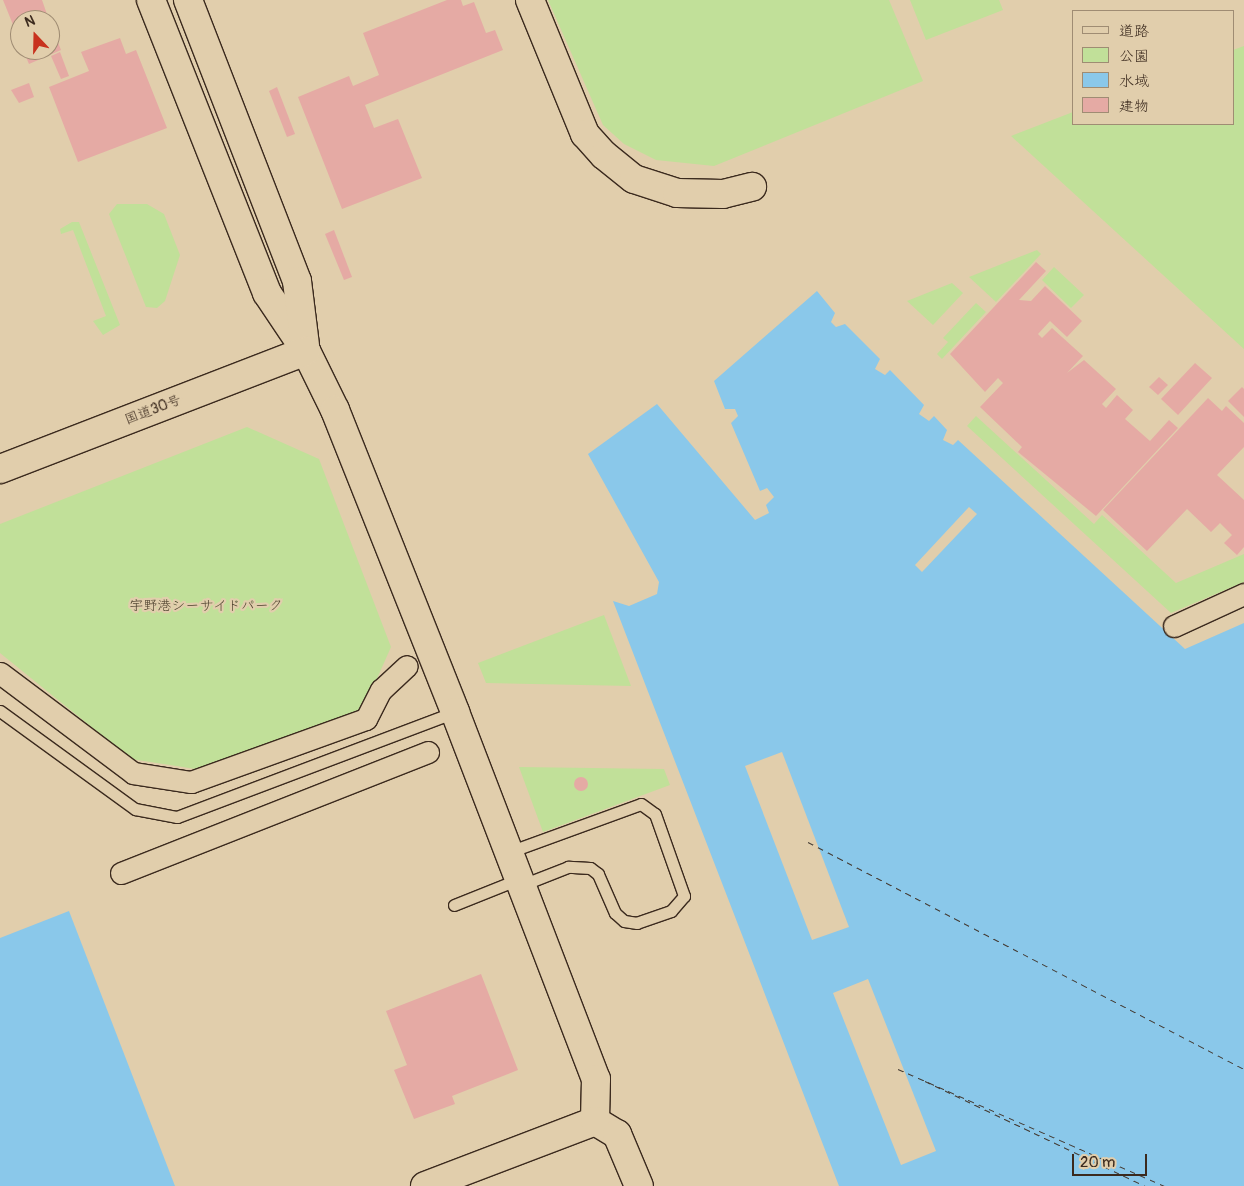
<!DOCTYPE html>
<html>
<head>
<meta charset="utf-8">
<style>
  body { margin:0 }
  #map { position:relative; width:1244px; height:1186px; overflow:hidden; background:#e1ceac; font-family:Pangolin,"Klee One",sans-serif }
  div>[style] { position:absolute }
  .green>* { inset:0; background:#c1e099 }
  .water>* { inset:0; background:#8ac8ea }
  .pier>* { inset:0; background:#e1ceac }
  .ferry>* { height:1px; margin-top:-0.5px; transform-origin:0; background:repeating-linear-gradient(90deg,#433a32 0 6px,transparent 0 11px) }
  .building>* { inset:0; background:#e5aaa4 }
  .round { border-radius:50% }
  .roads { filter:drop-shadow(1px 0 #3b2a1e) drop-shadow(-1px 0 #3b2a1e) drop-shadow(0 1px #3b2a1e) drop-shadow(0 -1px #3b2a1e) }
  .lane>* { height:11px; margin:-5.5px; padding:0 5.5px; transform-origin:5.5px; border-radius:5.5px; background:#e1ceac }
  .street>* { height:21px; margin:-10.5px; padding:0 10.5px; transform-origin:10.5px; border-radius:10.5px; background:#e1ceac }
  .secondary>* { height:28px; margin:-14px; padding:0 14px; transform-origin:14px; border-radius:14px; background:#e1ceac }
  .highway>* { height:28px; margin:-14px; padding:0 14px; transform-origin:14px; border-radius:14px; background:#e1ceac }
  span { translate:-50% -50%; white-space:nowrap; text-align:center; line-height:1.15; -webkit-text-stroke:4.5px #e1ceac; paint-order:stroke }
  .street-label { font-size:14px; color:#3b2a1e }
  .park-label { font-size:14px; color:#483c2a }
  .legend { position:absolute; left:1072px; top:10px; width:162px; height:115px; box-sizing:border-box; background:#e1ceac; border:1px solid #9f8c73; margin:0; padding:6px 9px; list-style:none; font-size:15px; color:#3b2a1e }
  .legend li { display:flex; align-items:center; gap:10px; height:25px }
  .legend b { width:25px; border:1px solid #9f8c73 }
  .north { position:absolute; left:10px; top:10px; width:50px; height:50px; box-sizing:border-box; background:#e1ceac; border:1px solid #9f8c73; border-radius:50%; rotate:339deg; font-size:14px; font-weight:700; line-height:20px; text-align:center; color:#3b2a1e }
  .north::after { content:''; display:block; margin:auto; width:18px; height:22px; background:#c8321e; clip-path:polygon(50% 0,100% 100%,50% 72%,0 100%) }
  .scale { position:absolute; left:1072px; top:1154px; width:75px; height:22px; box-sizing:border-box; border:2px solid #3b2a1e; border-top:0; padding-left:6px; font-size:15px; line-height:18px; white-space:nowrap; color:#3b2a1e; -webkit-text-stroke:4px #e1ceac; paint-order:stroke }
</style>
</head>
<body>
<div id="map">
  <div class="green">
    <div style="clip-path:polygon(548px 0,889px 0,923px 81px,714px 166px,656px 160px,624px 144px,603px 125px)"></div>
    <div style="clip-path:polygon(910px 0,999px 0,1003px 10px,926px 40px)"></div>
    <div style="clip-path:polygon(1244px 46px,1244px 349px,1011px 136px,1073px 112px,1073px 124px,1233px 124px,1233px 50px)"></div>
    <div style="clip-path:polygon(117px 204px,147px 204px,164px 214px,180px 255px,165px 301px,157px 308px,146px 307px,109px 214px)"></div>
    <div style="clip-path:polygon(72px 222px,79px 222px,120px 325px,103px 335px,93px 321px,106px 316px,73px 230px,61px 234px,60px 229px)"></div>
    <div style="clip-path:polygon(1037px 250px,1041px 254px,996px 302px,969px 277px)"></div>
    <div style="clip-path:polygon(1054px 267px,1084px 295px,1071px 308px,1042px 280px)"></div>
    <div style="clip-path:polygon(952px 283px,963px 293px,933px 325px,907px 301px)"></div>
    <div style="clip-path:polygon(976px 303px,986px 312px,942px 359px,937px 354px,948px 342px,943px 338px)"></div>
    <div style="clip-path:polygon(976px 416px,1094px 524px,1102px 515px,1176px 583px,1244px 554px,1244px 582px,1171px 613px,967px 426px)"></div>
    <div style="clip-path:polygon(247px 427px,319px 459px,391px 647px,364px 708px,202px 770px,131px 759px,0 653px,0 524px)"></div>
    <div style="clip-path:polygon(604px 615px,631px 686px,486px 683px,478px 663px)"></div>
    <div style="clip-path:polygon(519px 767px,664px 769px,670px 785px,543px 832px)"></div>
  </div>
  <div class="water">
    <div style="clip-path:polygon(817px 291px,835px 313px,831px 322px,836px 327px,845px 324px,880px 359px,875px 369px,885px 375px,890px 370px,924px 405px,919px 414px,929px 421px,934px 416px,947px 430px,943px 440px,953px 445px,958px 440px,1185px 649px,1244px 623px,1244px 1186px,839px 1186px,613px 601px,629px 606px,657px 594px,659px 582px,588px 454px,657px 404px,755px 520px,769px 513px,766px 505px,774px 497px,767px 488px,760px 491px,731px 423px,738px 416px,735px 409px,725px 409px,714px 381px)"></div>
    <div style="clip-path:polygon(69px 911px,175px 1186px,0 1186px,0 938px)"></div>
  </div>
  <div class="pier">
    <div style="clip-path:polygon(969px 507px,977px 514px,922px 572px,915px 565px)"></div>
    <div style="clip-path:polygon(782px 752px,849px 927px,812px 940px,745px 766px)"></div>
    <div style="clip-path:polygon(868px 979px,936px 1151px,901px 1165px,833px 993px)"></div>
  </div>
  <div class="ferry">
    <div style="left:808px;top:842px;width:492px;rotate:27.5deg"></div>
    <div style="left:898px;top:1069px;width:292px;rotate:23.7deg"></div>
    <div style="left:925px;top:1081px;width:244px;rotate:25.5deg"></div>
  </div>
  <div class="building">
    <div style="clip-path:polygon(3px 0,42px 0,49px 20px,20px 20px,20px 42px)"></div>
    <div style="clip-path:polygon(447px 0,461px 0,463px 6px,474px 2px,486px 33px,495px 30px,503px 50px,365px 105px,374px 128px,398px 119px,422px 178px,342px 209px,298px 97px,349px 76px,353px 86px,379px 75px,363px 33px)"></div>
    <div style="clip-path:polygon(50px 22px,61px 50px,29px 64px,23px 50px,50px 50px)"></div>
    <div style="clip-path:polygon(120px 38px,126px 54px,136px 50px,167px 128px,78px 162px,49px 87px,89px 71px,81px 52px)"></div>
    <div style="clip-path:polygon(60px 52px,69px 76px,61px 79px,51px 56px)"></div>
    <div style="clip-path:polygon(29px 83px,34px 97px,19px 103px,11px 90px)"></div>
    <div style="clip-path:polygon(277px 87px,295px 134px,287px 137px,269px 91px)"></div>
    <div style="clip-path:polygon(334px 230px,352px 277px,344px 280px,325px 234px)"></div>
    <div style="clip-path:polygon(1036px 262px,1046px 271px,1019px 300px,1031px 301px,1045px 286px,1082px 321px,1067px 337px,1050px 321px,1038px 334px,1042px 338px,1052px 328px,1083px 356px,1067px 373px,1084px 360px,1116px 389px,1102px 404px,1106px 408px,1117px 395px,1133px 410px,1125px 419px,1150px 441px,1169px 420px,1178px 428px,1096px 516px,1018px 452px,1022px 447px,980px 407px,1003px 383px,998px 378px,985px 392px,950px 354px)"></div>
    <div style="clip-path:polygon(1195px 363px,1212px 378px,1178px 415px,1161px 399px)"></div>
    <div style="clip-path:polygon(1159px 377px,1168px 385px,1158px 395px,1149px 387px)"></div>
    <div style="clip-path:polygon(1242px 387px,1244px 389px,1244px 417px,1228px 401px)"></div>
    <div style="clip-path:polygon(1208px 398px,1222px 411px,1226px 406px,1244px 423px,1244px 447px,1217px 475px,1244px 500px,1244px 547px,1237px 555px,1224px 543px,1232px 535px,1220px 523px,1211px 532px,1187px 509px,1147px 551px,1103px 510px)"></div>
    <div class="round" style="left:574px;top:777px;width:14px;height:14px"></div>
    <div style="clip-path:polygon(481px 974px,518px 1070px,452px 1096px,455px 1104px,414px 1119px,394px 1070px,407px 1065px,386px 1011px)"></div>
  </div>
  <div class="roads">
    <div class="lane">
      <div style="left:0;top:711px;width:167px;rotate:36deg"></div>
      <div style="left:135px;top:809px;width:43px;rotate:10.8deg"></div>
      <div style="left:177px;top:817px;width:297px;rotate:-20.7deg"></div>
      <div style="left:509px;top:852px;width:140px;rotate:-20deg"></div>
      <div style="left:641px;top:804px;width:17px;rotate:36deg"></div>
      <div style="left:655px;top:814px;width:87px;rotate:70.5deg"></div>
      <div style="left:684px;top:896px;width:20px;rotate:131deg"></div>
      <div style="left:671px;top:911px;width:36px;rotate:161deg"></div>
      <div style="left:637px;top:923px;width:13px;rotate:-171deg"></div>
      <div style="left:624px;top:921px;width:12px;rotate:-138deg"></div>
      <div style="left:615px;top:913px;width:43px;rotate:-113.6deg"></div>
      <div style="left:598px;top:874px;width:10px;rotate:-143deg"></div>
      <div style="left:590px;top:868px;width:22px;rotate:-177deg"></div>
      <div style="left:568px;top:867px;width:49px;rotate:158.6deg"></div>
      <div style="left:454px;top:905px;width:70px;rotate:-21.8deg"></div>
    </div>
    <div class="street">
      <div style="left:1174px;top:626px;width:77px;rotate:-24.6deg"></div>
      <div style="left:0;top:673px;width:166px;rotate:36.9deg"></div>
      <div style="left:133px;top:773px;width:59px;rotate:8.8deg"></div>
      <div style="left:191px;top:782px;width:186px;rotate:-19.8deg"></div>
      <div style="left:366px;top:719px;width:33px;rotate:-63deg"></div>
      <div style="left:381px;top:690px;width:35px;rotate:-43deg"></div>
      <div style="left:121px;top:873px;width:330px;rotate:-21.5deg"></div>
    </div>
    <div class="secondary">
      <div style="left:151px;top:0;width:315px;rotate:68.4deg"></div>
      <div style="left:267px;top:293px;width:70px;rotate:56.1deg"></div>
      <div style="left:306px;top:351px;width:66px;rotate:63.8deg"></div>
      <div style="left:335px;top:410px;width:325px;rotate:68.3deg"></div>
      <div style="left:455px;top:712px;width:393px;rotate:69deg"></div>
      <div style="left:596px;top:1079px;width:42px;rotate:91.4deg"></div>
      <div style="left:188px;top:0;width:301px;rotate:68.8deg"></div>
      <div style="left:297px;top:281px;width:64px;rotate:82.9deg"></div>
      <div style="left:530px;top:0;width:145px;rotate:67.7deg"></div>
      <div style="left:585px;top:134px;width:28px;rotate:48deg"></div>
      <div style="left:604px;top:155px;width:38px;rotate:39deg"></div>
      <div style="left:634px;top:179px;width:45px;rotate:18deg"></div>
      <div style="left:677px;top:193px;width:46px;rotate:1.2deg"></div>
      <div style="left:723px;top:194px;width:30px;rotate:-14deg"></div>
      <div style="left:425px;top:1186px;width:182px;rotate:-20.9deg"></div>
      <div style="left:595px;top:1121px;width:26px;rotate:31deg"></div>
      <div style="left:617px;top:1134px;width:56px;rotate:67.1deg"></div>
    </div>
    <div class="highway">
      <div style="left:0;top:469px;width:328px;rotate:-21.1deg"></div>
    </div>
  </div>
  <div class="street-label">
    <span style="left:153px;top:410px;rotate:-21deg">国道30号</span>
  </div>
  <div class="park-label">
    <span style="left:206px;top:606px">宇野港シーサイドパーク</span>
  </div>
  <ul class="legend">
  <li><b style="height:6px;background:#e1ceac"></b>道路</li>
  <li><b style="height:14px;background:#c1e099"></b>公園</li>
  <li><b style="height:14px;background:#8ac8ea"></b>水域</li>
  <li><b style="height:14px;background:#e5aaa4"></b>建物</li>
  </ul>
  <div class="north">N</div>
  <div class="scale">20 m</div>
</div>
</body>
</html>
